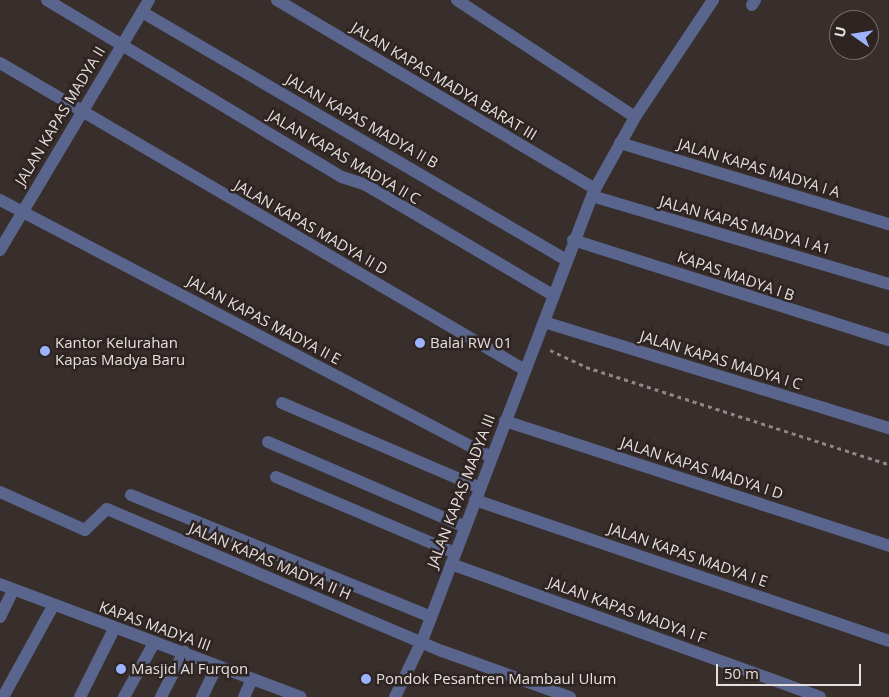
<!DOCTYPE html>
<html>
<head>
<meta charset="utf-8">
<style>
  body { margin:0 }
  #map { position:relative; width:889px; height:697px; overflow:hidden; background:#382e2c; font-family:"Open Sans",sans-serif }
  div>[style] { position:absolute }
  .path>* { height:3px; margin-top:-1.5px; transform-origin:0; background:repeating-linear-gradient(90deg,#8f8785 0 4px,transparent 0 8px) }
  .minor>* { height:12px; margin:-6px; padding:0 6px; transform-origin:6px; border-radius:6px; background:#59658c }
  .dots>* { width:14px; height:14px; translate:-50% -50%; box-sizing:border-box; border:2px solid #2e2422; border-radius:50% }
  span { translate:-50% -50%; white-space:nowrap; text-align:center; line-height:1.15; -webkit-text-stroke:5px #2e2422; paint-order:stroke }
  .street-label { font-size:15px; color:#e5dfdd }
  .poi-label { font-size:15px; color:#e5dfdd }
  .left { translate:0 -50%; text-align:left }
  .north { position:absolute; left:829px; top:10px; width:50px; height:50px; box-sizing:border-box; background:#2e2422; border:1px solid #776f6d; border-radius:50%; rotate:283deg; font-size:14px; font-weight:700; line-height:20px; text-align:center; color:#e5dfdd }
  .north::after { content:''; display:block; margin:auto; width:18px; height:22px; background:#9cb4fd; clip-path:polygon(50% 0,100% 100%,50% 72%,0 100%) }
  .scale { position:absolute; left:716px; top:664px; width:145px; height:22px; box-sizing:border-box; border:2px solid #e5dfdd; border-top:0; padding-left:6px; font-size:15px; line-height:18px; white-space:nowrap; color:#e5dfdd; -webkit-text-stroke:4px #2e2422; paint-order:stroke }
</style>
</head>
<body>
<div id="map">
  <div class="path">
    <div style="left:550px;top:350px;width:40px;rotate:25deg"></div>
    <div style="left:586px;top:367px;width:318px;rotate:17.8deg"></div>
  </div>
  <div class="minor">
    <div style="left:47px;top:0;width:344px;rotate:31deg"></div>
    <div style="left:342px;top:177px;width:25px;rotate:18deg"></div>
    <div style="left:366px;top:185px;width:215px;rotate:30.5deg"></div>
    <div style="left:277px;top:0;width:370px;rotate:30.7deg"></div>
    <div style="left:457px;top:0;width:213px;rotate:33.3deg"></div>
    <div style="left:752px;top:5px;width:6px;rotate:-59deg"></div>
    <div style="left:142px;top:12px;width:490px;rotate:30.3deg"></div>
    <div style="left:0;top:63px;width:608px;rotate:30.32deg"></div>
    <div style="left:620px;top:143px;width:281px;rotate:16.8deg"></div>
    <div style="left:592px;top:196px;width:310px;rotate:16.5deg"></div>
    <div style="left:0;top:200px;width:554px;rotate:27.63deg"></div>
    <div style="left:573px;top:240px;width:331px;rotate:17.6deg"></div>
    <div style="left:0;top:250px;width:291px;rotate:-59.2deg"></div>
    <div style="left:544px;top:322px;width:361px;rotate:17.1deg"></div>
    <div style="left:282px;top:403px;width:215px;rotate:23.2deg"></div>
    <div style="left:505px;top:421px;width:404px;rotate:18deg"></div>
    <div style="left:268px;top:442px;width:215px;rotate:23.3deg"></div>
    <div style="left:276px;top:477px;width:194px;rotate:23deg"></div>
    <div style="left:0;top:492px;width:93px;rotate:24.1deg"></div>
    <div style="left:85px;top:530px;width:30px;rotate:-44deg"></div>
    <div style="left:107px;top:509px;width:364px;rotate:23deg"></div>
    <div style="left:442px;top:651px;width:136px;rotate:19.8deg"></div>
    <div style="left:131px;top:495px;width:324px;rotate:22.1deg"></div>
    <div style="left:475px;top:500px;width:437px;rotate:18.8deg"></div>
    <div style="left:451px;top:564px;width:392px;rotate:19.8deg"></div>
    <div style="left:0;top:584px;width:321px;rotate:20.6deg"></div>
    <div style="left:0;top:617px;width:30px;rotate:-64deg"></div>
    <div style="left:3px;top:697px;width:104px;rotate:-61.2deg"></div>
    <div style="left:80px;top:697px;width:76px;rotate:-63.4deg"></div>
    <div style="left:124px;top:697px;width:62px;rotate:-60.9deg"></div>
    <div style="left:161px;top:697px;width:51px;rotate:-62.9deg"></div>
    <div style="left:202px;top:697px;width:34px;rotate:-64deg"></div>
    <div style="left:244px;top:697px;width:20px;rotate:-66deg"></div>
    <div style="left:395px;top:697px;width:62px;rotate:-64.3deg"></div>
    <div style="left:422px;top:641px;width:484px;rotate:-69.1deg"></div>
    <div style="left:595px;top:189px;width:82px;rotate:-60.9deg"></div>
    <div style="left:635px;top:117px;width:141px;rotate:-56.3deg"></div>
  </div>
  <div class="dots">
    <div style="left:420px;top:343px;background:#9cb4fd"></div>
    <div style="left:45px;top:351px;background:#9cb4fd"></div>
    <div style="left:121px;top:669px;background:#9cb4fd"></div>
    <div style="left:366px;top:679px;background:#9cb4fd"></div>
  </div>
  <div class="street-label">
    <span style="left:444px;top:81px;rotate:31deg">JALAN KAPAS MADYA BARAT III</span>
    <span style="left:60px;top:116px;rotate:-59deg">JALAN KAPAS MADYA II</span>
    <span style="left:362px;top:121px;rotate:30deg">JALAN KAPAS MADYA II B</span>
    <span style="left:344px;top:157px;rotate:30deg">JALAN KAPAS MADYA II C</span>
    <span style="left:759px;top:168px;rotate:17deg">JALAN KAPAS MADYA I A</span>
    <span style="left:745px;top:225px;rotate:16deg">JALAN KAPAS MADYA I A1</span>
    <span style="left:311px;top:227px;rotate:30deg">JALAN KAPAS MADYA II D</span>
    <span style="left:736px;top:276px;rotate:19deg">KAPAS MADYA I B</span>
    <span style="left:264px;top:320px;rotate:28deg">JALAN KAPAS MADYA II E</span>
    <span style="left:721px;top:360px;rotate:17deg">JALAN KAPAS MADYA I C</span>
    <span style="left:702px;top:468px;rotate:18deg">JALAN KAPAS MADYA I D</span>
    <span style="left:461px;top:491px;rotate:-69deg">JALAN KAPAS MADYA III</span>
    <span style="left:688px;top:555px;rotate:19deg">JALAN KAPAS MADYA I E</span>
    <span style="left:270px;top:561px;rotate:23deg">JALAN KAPAS MADYA II H</span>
    <span style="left:627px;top:610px;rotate:20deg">JALAN KAPAS MADYA I F</span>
    <span style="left:155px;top:626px;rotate:20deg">KAPAS MADYA III</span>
  </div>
  <div class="poi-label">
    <span class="left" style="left:55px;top:351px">Kantor Kelurahan<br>Kapas Madya Baru</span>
    <span class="left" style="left:430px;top:343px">Balai RW 01</span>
    <span class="left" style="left:131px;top:669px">Masjid Al Furqon</span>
    <span class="left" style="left:376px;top:679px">Pondok Pesantren Mambaul Ulum</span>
  </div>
  <div class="north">U</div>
  <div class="scale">50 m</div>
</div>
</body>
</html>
